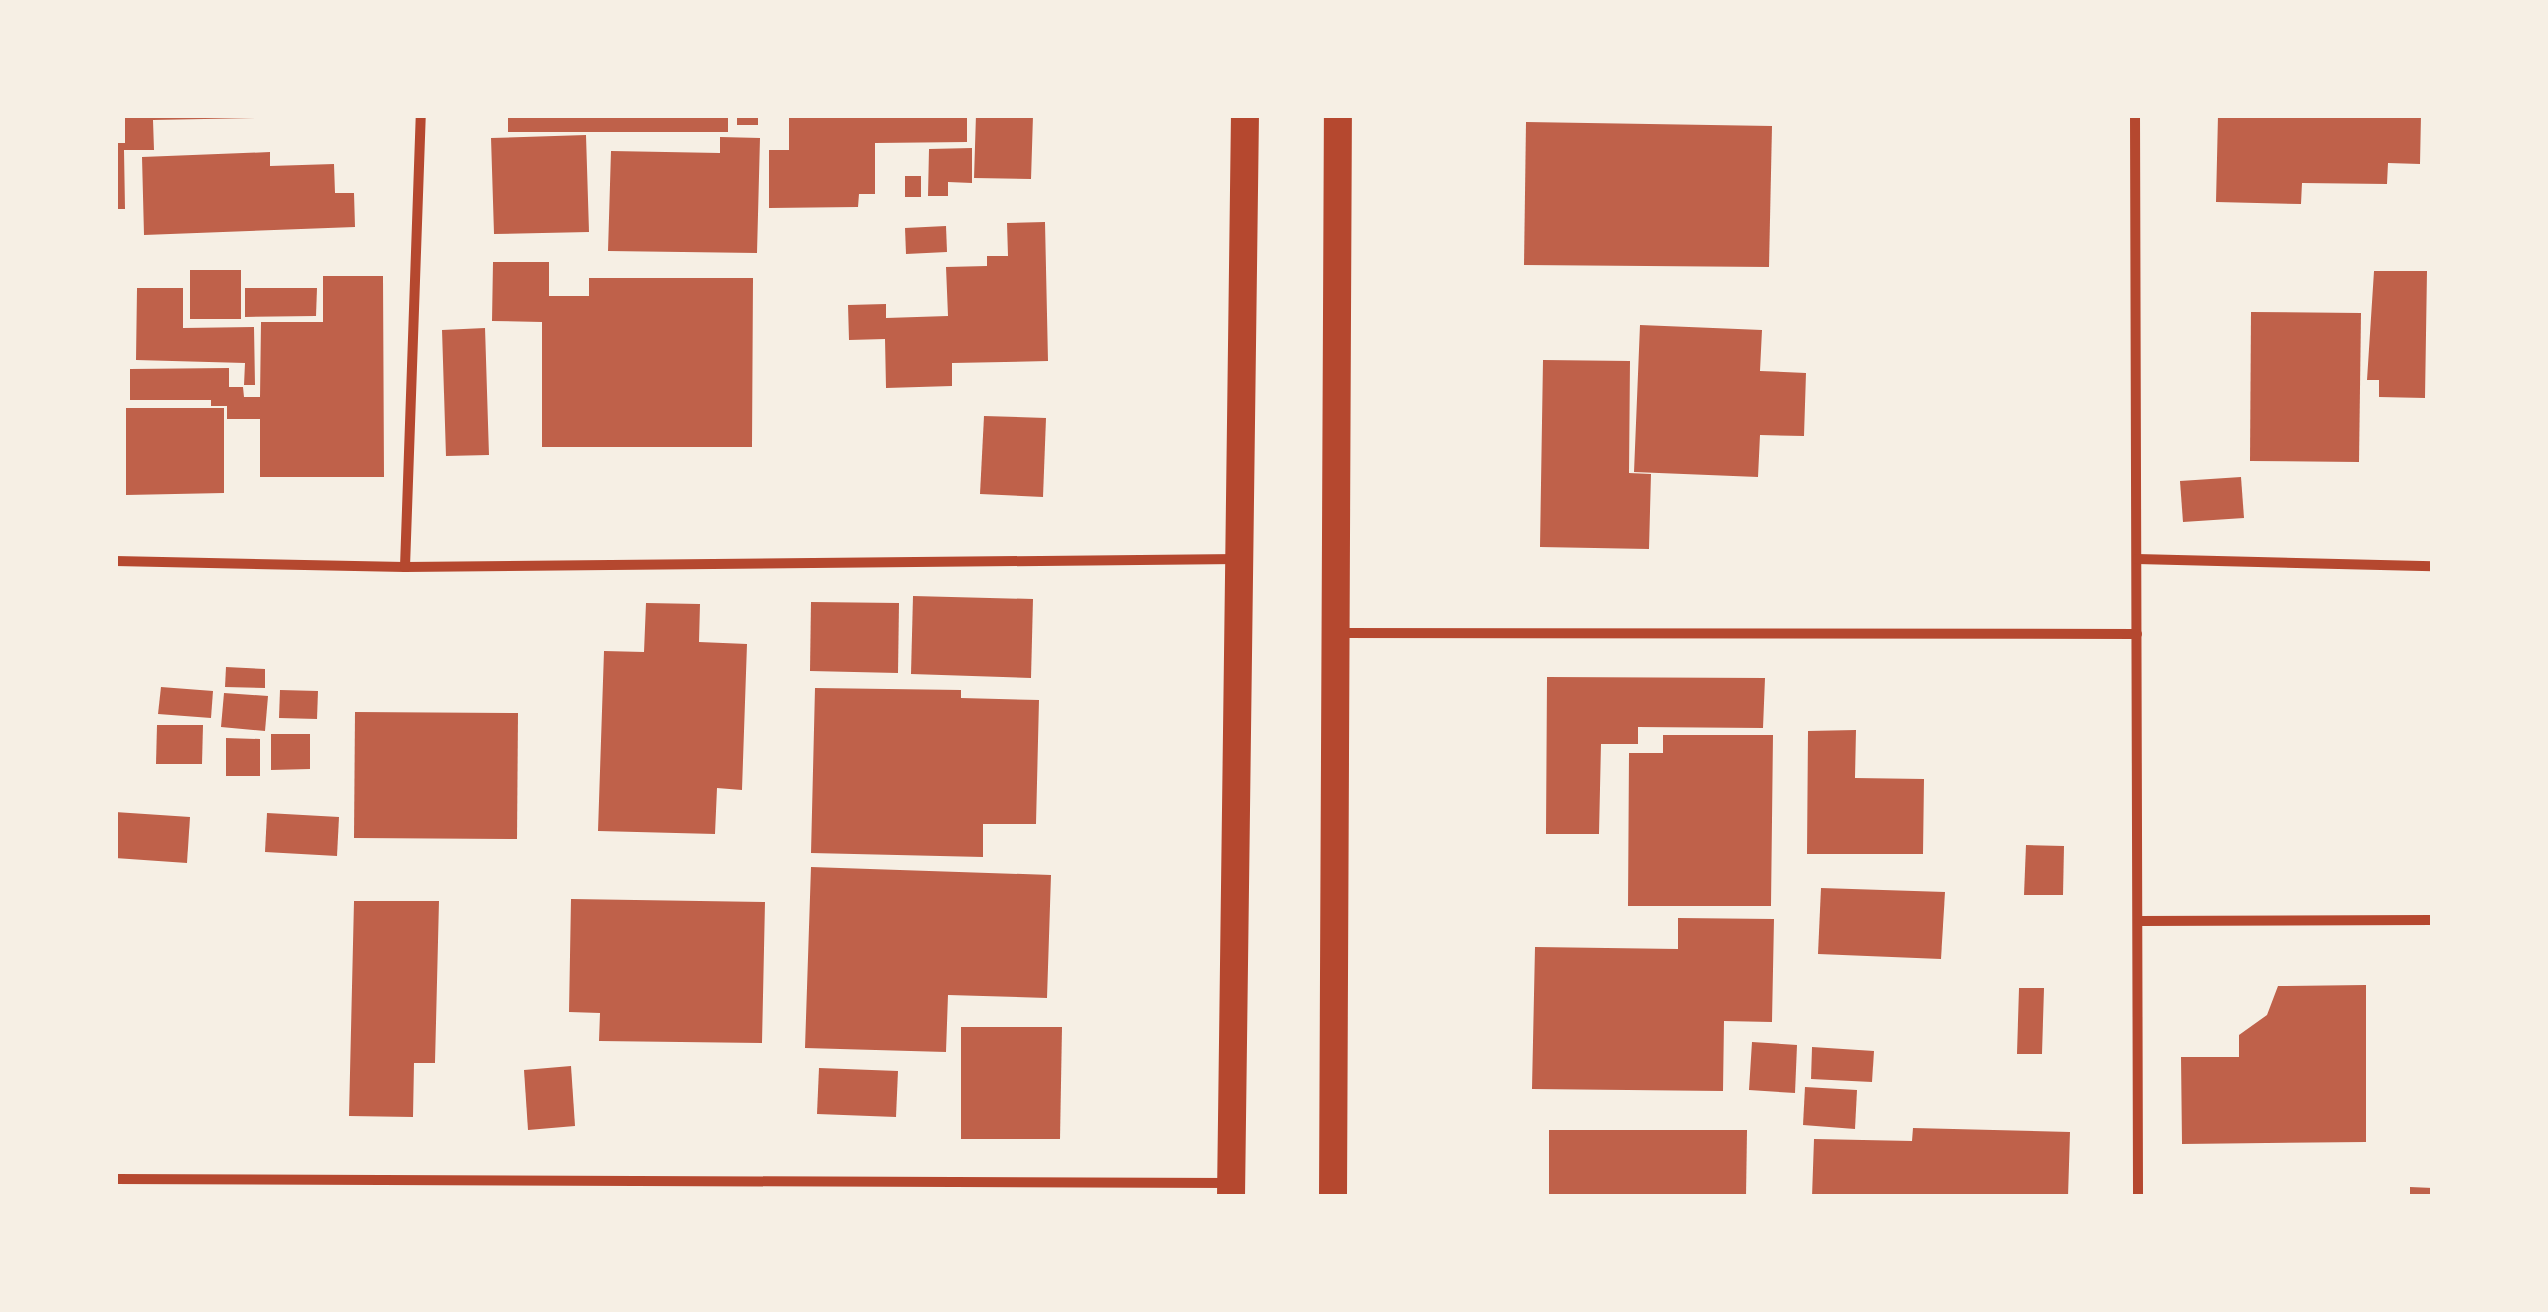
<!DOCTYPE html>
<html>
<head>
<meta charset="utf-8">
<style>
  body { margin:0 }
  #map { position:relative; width:2548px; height:1312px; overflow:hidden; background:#f6efe4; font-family:"Noto Serif",serif }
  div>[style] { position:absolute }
  .building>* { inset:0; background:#bf614a }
  .minor>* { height:10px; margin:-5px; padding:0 5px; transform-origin:5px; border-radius:5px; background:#b5482f }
  .trunk>* { height:28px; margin:-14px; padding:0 14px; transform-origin:14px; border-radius:14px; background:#b5482f }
  span { translate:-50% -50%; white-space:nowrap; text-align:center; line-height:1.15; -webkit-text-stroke:8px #f6efe4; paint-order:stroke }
  .frame { position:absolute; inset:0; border:118px solid #f6efe4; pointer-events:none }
</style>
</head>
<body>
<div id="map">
  <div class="building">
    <div style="clip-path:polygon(125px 115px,258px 115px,258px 118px,153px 120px,154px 150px,124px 150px,125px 209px,115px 209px,115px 143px,125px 143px)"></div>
    <div style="clip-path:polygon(508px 115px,728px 115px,728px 132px,508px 132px)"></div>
    <div style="clip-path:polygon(737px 115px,758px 115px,758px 125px,737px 125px)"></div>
    <div style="clip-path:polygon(789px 115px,967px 115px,967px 142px,875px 143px,875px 194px,859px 194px,858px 207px,769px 208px,769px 150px,789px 150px)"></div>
    <div style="clip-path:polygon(976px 115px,1033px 115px,1031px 179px,974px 178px)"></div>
    <div style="clip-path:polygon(2218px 115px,2421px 115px,2420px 164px,2388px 163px,2387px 184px,2302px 183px,2301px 204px,2216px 202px)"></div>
    <div style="clip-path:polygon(1526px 122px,1772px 126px,1769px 267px,1524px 265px)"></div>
    <div style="clip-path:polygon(586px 135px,589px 232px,494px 234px,491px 138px)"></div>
    <div style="clip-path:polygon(720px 137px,760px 138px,757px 253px,608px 251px,611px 151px,720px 153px)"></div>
    <div style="clip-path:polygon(972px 148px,972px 183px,948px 182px,948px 196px,928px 196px,929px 149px)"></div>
    <div style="clip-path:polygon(270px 152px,270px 166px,334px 164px,335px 193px,354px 193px,355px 227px,144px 235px,142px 157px)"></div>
    <div style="clip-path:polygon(905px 176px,921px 176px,921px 197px,905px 197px)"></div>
    <div style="clip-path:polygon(1045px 222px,1048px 361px,952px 363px,952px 386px,886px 388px,885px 339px,849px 340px,848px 305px,886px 304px,886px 318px,948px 316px,946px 267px,987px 266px,987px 256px,1008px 256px,1007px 223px)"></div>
    <div style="clip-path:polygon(946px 226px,947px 252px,906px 254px,905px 228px)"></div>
    <div style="clip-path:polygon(493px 262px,549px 262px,549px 296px,589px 296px,589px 278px,753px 278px,752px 447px,542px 447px,542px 322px,492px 321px)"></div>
    <div style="clip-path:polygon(190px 270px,241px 270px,241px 319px,190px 319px)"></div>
    <div style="clip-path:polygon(2374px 271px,2427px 271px,2425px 398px,2379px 397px,2379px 380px,2367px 380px)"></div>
    <div style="clip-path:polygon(323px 276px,383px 276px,384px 477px,260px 477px,260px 419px,227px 419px,227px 406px,211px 406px,211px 400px,130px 400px,130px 369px,229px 368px,229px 387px,243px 387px,244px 397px,260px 397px,261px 322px,323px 322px)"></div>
    <div style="clip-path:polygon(137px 288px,183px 288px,183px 328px,254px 327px,255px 385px,244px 385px,245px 363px,136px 360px)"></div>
    <div style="clip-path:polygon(245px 288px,317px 288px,316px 316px,245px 317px)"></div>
    <div style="clip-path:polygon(2251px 312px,2361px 313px,2359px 462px,2250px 461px)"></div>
    <div style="clip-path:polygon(1640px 325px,1762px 330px,1760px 371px,1806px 373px,1804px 436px,1760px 435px,1758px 477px,1634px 472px)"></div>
    <div style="clip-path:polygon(485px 328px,489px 455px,446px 456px,442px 330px)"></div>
    <div style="clip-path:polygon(1543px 360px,1630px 361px,1629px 473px,1651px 474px,1649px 549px,1540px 547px)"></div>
    <div style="clip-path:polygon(126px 408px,224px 408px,224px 493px,126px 495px)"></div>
    <div style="clip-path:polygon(984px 416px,1046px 418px,1043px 497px,980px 494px)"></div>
    <div style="clip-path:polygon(2241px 477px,2244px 518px,2183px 522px,2180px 481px)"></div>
    <div style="clip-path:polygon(913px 596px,1033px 599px,1031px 678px,911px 674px)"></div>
    <div style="clip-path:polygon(811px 602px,899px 603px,898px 673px,810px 671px)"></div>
    <div style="clip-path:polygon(646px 603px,700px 604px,699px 642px,747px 644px,742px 790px,717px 788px,715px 834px,598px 831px,604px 651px,644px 652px)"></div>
    <div style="clip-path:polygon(226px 667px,265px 669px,265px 688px,225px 687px)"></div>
    <div style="clip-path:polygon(1547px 677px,1765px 678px,1763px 728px,1638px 727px,1638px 744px,1601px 744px,1599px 834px,1546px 834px)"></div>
    <div style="clip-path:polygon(161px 687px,213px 691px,211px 718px,158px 714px)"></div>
    <div style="clip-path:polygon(815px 688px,961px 690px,961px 698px,1039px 700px,1036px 824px,983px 824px,983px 857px,811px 853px)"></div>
    <div style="clip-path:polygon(280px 690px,318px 691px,317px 719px,279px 718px)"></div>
    <div style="clip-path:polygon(224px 693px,268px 696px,265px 731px,221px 727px)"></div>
    <div style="clip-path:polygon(355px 712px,518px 713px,517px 839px,354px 838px)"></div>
    <div style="clip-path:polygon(157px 725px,203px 725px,202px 764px,156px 764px)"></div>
    <div style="clip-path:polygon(1856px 730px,1855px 778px,1924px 779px,1923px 854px,1807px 854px,1808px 731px)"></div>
    <div style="clip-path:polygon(271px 734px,310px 734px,310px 769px,271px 770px)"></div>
    <div style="clip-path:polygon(1663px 735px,1773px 735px,1771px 906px,1628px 906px,1629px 753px,1663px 753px)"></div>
    <div style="clip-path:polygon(226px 738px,260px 739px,260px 776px,226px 776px)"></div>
    <div style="clip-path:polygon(115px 812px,190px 817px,187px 863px,115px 858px)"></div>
    <div style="clip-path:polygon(267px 813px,339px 817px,337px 856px,265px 852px)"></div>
    <div style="clip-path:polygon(2026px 845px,2064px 846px,2063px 895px,2024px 895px)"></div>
    <div style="clip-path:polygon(811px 867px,1051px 875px,1047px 998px,948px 995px,946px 1052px,805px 1048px)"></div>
    <div style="clip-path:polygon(1821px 888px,1945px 892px,1941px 959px,1818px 954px)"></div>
    <div style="clip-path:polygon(571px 899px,765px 902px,762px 1043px,599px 1041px,600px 1013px,569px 1012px)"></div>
    <div style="clip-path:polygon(354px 901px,439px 901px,435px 1063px,414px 1063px,413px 1117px,349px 1116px)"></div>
    <div style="clip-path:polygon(1678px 918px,1774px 919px,1772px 1022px,1724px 1021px,1723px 1091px,1532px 1089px,1535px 947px,1678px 949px)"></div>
    <div style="clip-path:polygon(2366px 985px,2366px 1142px,2182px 1144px,2181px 1057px,2239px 1057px,2239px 1035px,2267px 1015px,2278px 986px)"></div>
    <div style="clip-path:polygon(2019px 988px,2044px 988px,2042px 1054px,2017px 1054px)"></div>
    <div style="clip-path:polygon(961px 1027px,1062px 1027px,1060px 1139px,961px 1139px)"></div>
    <div style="clip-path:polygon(1752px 1042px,1797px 1045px,1795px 1093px,1749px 1090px)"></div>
    <div style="clip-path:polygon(1812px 1047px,1874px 1051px,1872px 1082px,1811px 1079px)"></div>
    <div style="clip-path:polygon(571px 1066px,575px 1126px,528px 1130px,524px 1070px)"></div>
    <div style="clip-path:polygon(819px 1068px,898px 1071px,896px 1117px,817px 1114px)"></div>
    <div style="clip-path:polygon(1805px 1087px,1857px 1090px,1855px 1129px,1803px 1125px)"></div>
    <div style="clip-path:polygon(1913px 1128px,2070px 1132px,2068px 1197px,1812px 1197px,1814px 1139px,1912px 1141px)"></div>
    <div style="clip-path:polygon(1549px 1130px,1747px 1130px,1746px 1197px,1549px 1197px)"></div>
    <div style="clip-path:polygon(2410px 1187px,2433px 1188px,2433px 1197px,2410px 1197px)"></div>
  </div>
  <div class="minor">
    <div style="left:2135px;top:115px;width:1082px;rotate:89.84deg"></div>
    <div style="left:2137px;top:559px;width:296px;rotate:1.4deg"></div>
    <div style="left:115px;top:561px;width:290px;rotate:1.2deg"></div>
    <div style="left:405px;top:567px;width:834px;rotate:-0.55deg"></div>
    <div style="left:405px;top:567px;width:452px;rotate:-88deg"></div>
    <div style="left:1338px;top:633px;width:799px;rotate:0.07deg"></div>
    <div style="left:2139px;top:921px;width:294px;rotate:-0.2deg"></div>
    <div style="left:115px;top:1179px;width:1114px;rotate:0.21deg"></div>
  </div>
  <div class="trunk">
    <div style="left:1231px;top:1197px;width:1082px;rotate:-89.26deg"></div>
    <div style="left:1333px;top:1197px;width:1082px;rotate:-89.74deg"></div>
  </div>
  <div class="frame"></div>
</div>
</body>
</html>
